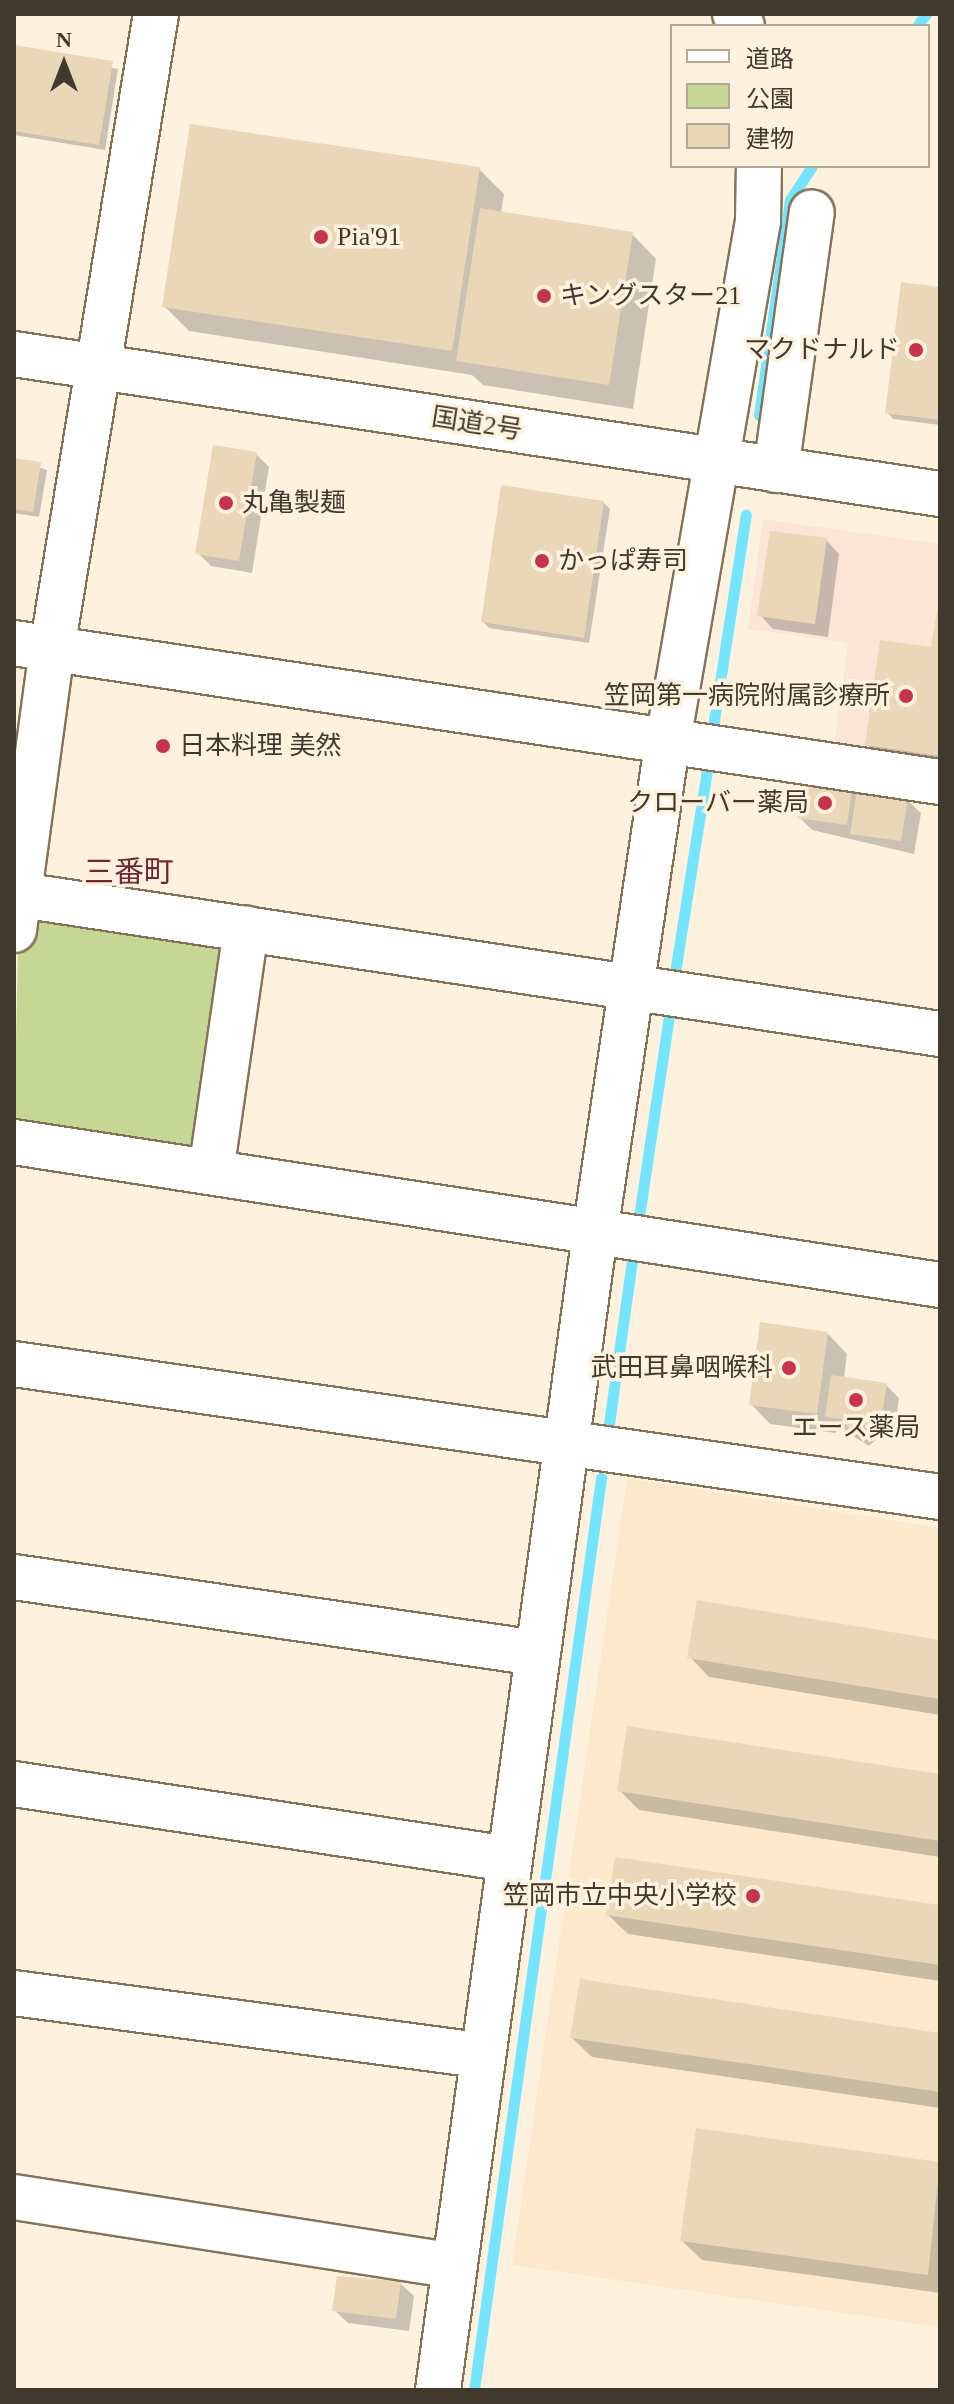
<!DOCTYPE html>
<html>
<head>
<meta charset="utf-8">
<style>
  body { margin:0 }
  #map { position:relative; width:954px; height:2404px; overflow:hidden; background:#fef2df; font-family:"Times New Roman","Noto Sans JP",serif }
  div>[style] { position:absolute }
  .built>* { inset:0; background:#fce9cb }
  .medical>* { inset:0; background:#fae5d7 }
  .green>* { inset:0; background:#c6d795 }
  .shadow>* { inset:0; background:#0003 }
  .stream>* { height:11px; margin:-5.5px; padding:0 5.5px; transform-origin:5.5px; border-radius:5.5px; background:#74e4ff }
  .building>* { inset:0; background:#ead7b8 }
  .roads { filter:drop-shadow(2px 0 #847357) drop-shadow(-2px 0 #847357) drop-shadow(0 2px #847357) drop-shadow(0 -2px #847357) }
  .minor>* { height:44px; margin:-22px; padding:0 22px; transform-origin:22px; border-radius:22px; background:#fff }
  .highway>* { height:44px; margin:-22px; padding:0 22px; transform-origin:22px; border-radius:22px; background:#fff }
  .dots>* { width:22px; height:22px; translate:-50% -50%; box-sizing:border-box; border:4px solid #fef2df; border-radius:50% }
  span { translate:-50% -50%; white-space:nowrap; text-align:center; line-height:1.15; -webkit-text-stroke:7px #fef2df; paint-order:stroke }
  .poi-label { font-size:26px; color:#40392d }
  .left { translate:0 -50%; text-align:left }
  .right { translate:-100% -50%; text-align:right }
  .street-label { font-size:26px; color:#40392d }
  .quarter-label { font-size:30px; color:#6f282f }
  .frame { position:absolute; inset:0; border:16px solid #40392d; pointer-events:none }
  .legend { position:absolute; left:670px; top:24px; width:260px; height:144px; box-sizing:border-box; background:#fef2df; border:2px solid #b2a898; margin:0; padding:10px 14px; list-style:none; font-size:24px; color:#40392d }
  .legend li { display:flex; align-items:center; gap:16px; height:40px }
  .legend b { width:40px; border:2px solid #b2a898 }
  .north { position:absolute; left:24px; top:24px; width:80px; height:80px; -webkit-text-stroke:6px #fef2df; paint-order:stroke; rotate:0deg; font-size:22px; font-weight:700; line-height:32px; text-align:center; color:#40392d }
  .north::after { content:''; display:block; margin:auto; width:28px; height:36px; background:#40392d; clip-path:polygon(50% 0,100% 100%,50% 72%,0 100%) }
</style>
</head>
<body>
<div id="map">
  <div class="built">
    <div style="clip-path:polygon(627px 1478px,940px 1528px,940px 2327px,512px 2265px)"></div>
  </div>
  <div class="medical">
    <div style="clip-path:polygon(763px 519px,940px 544px,940px 760px,834px 746px,848px 643px,748px 629px)"></div>
  </div>
  <div class="green">
    <div style="clip-path:polygon(19px 895px,246px 928px,211px 1172px,14px 1142px)"></div>
  </div>
  <div class="shadow">
    <div style="clip-path:polygon(14px 47px,118px 69px,105px 150px,14px 135px)"></div>
    <div style="clip-path:polygon(479px 169px,504px 194px,501px 213px,632px 234px,656px 259px,633px 409px,483px 385px,472px 375px,189px 331px,164px 306px)"></div>
    <div style="clip-path:polygon(940px 289px,940px 425px,893px 419px,887px 412px)"></div>
    <div style="clip-path:polygon(256px 454px,269px 467px,252px 573px,211px 566px,198px 553px)"></div>
    <div style="clip-path:polygon(14px 460px,47px 470px,39px 517px,14px 513px)"></div>
    <div style="clip-path:polygon(603px 502px,610px 509px,589px 643px,489px 628px,483px 622px)"></div>
    <div style="clip-path:polygon(826px 540px,839px 554px,828px 637px,773px 629px,760px 615px)"></div>
    <div style="clip-path:polygon(940px 595px,940px 782px,900px 777px,867px 744px,933px 649px)"></div>
    <div style="clip-path:polygon(852px 790px,907px 800px,921px 813px,914px 854px,812px 830px,799px 817px)"></div>
    <div style="clip-path:polygon(828px 1334px,847px 1354px,844px 1378px,886px 1385px,899px 1398px,893px 1440px,878px 1438px,869px 1446px,837px 1426px,836px 1433px,770px 1424px,751px 1404px)"></div>
    <div style="clip-path:polygon(940px 1642px,940px 1715px,709px 1677px,690px 1657px)"></div>
    <div style="clip-path:polygon(940px 1776px,940px 1857px,639px 1810px,619px 1790px)"></div>
    <div style="clip-path:polygon(940px 1907px,940px 1981px,628px 1934px,608px 1915px)"></div>
    <div style="clip-path:polygon(940px 2035px,940px 2108px,592px 2057px,572px 2038px)"></div>
    <div style="clip-path:polygon(697px 2131px,940px 2164px,940px 2293px,702px 2260px,682px 2241px)"></div>
    <div style="clip-path:polygon(400px 2283px,414px 2296px,409px 2331px,348px 2323px,334px 2310px)"></div>
  </div>
  <div class="stream">
    <div style="left:917px;top:26px;width:15px;rotate:-53deg"></div>
    <div style="left:759px;top:415px;width:217px;rotate:-81.8deg"></div>
    <div style="left:790px;top:200px;width:40px;rotate:-57.1deg"></div>
    <div style="left:711px;top:740px;width:228px;rotate:-81.2deg"></div>
    <div style="left:673px;top:985px;width:231px;rotate:-81deg"></div>
    <div style="left:637px;top:1230px;width:231px;rotate:-81.5deg"></div>
    <div style="left:609px;top:1424px;width:179px;rotate:-82deg"></div>
    <div style="left:474px;top:2390px;width:921px;rotate:-82.07deg"></div>
  </div>
  <div class="building">
    <div style="clip-path:polygon(14px 45px,113px 61px,99px 145px,14px 131px)"></div>
    <div style="clip-path:polygon(190px 124px,480px 167px,452px 351px,162px 307px)"></div>
    <div style="clip-path:polygon(480px 208px,633px 232px,609px 385px,456px 361px)"></div>
    <div style="clip-path:polygon(901px 282px,940px 287px,940px 420px,885px 413px)"></div>
    <div style="clip-path:polygon(213px 445px,257px 452px,239px 561px,195px 554px)"></div>
    <div style="clip-path:polygon(14px 458px,41px 462px,33px 512px,14px 509px)"></div>
    <div style="clip-path:polygon(501px 485px,604px 501px,584px 638px,481px 622px)"></div>
    <div style="clip-path:polygon(770px 531px,827px 538px,815px 624px,757px 616px)"></div>
    <div style="clip-path:polygon(940px 594px,940px 756px,865px 745px,880px 640px,931px 647px)"></div>
    <div style="clip-path:polygon(802px 780px,852px 788px,847px 825px,797px 818px)"></div>
    <div style="clip-path:polygon(857px 790px,908px 798px,901px 841px,850px 834px)"></div>
    <div style="clip-path:polygon(760px 1322px,828px 1332px,817px 1414px,749px 1405px)"></div>
    <div style="clip-path:polygon(831px 1375px,887px 1383px,880px 1428px,864px 1425px,854px 1434px,841px 1419px,825px 1417px)"></div>
    <div style="clip-path:polygon(697px 1600px,940px 1640px,940px 1699px,687px 1658px)"></div>
    <div style="clip-path:polygon(627px 1726px,940px 1774px,940px 1841px,617px 1791px)"></div>
    <div style="clip-path:polygon(615px 1857px,940px 1905px,940px 1965px,606px 1915px)"></div>
    <div style="clip-path:polygon(580px 1979px,940px 2033px,940px 2092px,570px 2038px)"></div>
    <div style="clip-path:polygon(696px 2128px,940px 2162px,928px 2275px,680px 2241px)"></div>
    <div style="clip-path:polygon(337px 2276px,401px 2281px,396px 2319px,332px 2311px)"></div>
  </div>
  <div class="roads">
    <div class="minor">
      <div style="left:735px;top:14px;width:14px;rotate:60deg"></div>
      <div style="left:776px;top:470px;width:260px;rotate:-82.1deg"></div>
      <div style="left:14px;top:643px;width:936px;rotate:8.54deg"></div>
      <div style="left:14px;top:894px;width:937px;rotate:8.6deg"></div>
      <div style="left:14px;top:930px;width:284px;rotate:-82.3deg"></div>
      <div style="left:52px;top:649px;width:643px;rotate:-80.7deg"></div>
      <div style="left:14px;top:1142px;width:937px;rotate:8.78deg"></div>
      <div style="left:211px;top:1172px;width:246px;rotate:-81.8deg"></div>
      <div style="left:14px;top:1364px;width:936px;rotate:8.17deg"></div>
      <div style="left:14px;top:1577px;width:528px;rotate:8.27deg"></div>
      <div style="left:14px;top:1784px;width:501px;rotate:8.62deg"></div>
      <div style="left:14px;top:1993px;width:471px;rotate:7.6deg"></div>
      <div style="left:14px;top:2197px;width:444px;rotate:8.9deg"></div>
      <div style="left:438px;top:2390px;width:1168px;rotate:-82.27deg"></div>
      <div style="left:595px;top:1233px;width:497px;rotate:-81.6deg"></div>
      <div style="left:668px;top:741px;width:528px;rotate:-80.18deg"></div>
      <div style="left:758px;top:221px;width:55px;rotate:-89deg"></div>
    </div>
    <div class="highway">
      <div style="left:14px;top:354px;width:937px;rotate:8.6deg"></div>
    </div>
  </div>
  <div class="dots">
    <div style="left:321px;top:237px;background:#c53449"></div>
    <div style="left:544px;top:296px;background:#c53449"></div>
    <div style="left:916px;top:350px;background:#c53449"></div>
    <div style="left:226px;top:503px;background:#c53449"></div>
    <div style="left:542px;top:561px;background:#c53449"></div>
    <div style="left:906px;top:696px;background:#c53449"></div>
    <div style="left:163px;top:746px;background:#c53449"></div>
    <div style="left:825px;top:803px;background:#c53449"></div>
    <div style="left:789px;top:1368px;background:#c53449"></div>
    <div style="left:856px;top:1400px;background:#c53449"></div>
    <div style="left:753px;top:1896px;background:#c53449"></div>
  </div>
  <div class="poi-label">
    <span class="left" style="left:337px;top:237px">Pia'91</span>
    <span class="left" style="left:560px;top:296px">キングスター21</span>
    <span class="right" style="left:900px;top:350px">マクドナルド</span>
    <span class="left" style="left:242px;top:503px">丸亀製麺</span>
    <span class="left" style="left:558px;top:561px">かっぱ寿司</span>
    <span class="right" style="left:890px;top:696px">笠岡第一病院附属診療所</span>
    <span class="left" style="left:179px;top:746px">日本料理 美然</span>
    <span class="right" style="left:809px;top:803px">クローバー薬局</span>
    <span class="right" style="left:773px;top:1368px">武田耳鼻咽喉科</span>
    <span style="left:856px;top:1428px">エース薬局</span>
    <span class="right" style="left:737px;top:1896px">笠岡市立中央小学校</span>
  </div>
  <div class="street-label">
    <span style="left:477px;top:424px;rotate:9deg">国道2号</span>
  </div>
  <div class="quarter-label">
    <span style="left:129px;top:872px">三番町</span>
  </div>
  <div class="frame"></div>
  <ul class="legend">
  <li><b style="height:10px;background:#fff"></b>道路</li>
  <li><b style="height:22px;background:#c6d795"></b>公園</li>
  <li><b style="height:22px;background:#ead7b8"></b>建物</li>
  </ul>
  <div class="north">N</div>
</div>
</body>
</html>
